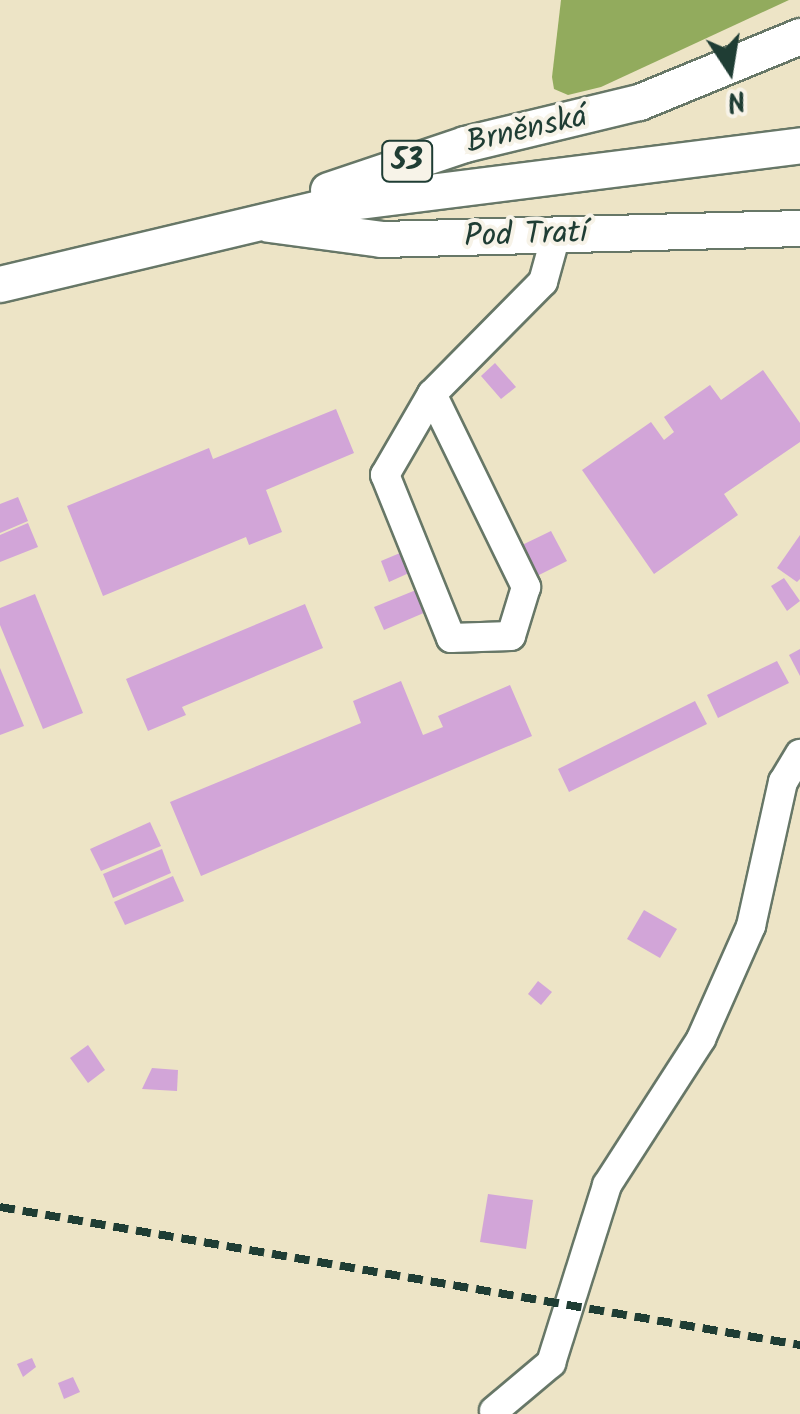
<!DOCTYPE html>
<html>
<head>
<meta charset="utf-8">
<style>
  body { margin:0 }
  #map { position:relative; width:800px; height:1414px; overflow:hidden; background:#ede4c6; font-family:Kalam,sans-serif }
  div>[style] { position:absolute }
  .forest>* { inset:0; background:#92ab5d }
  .building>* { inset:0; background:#d2a5d8 }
  .roads { filter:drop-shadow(2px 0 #677767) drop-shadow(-2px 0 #677767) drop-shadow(0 2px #677767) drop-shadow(0 -2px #677767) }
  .minor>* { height:28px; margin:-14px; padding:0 14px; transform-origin:14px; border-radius:14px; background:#fff }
  .major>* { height:35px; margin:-17.5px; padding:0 17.5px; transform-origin:17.5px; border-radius:17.5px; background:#fff }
  .rail>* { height:8px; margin-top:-4px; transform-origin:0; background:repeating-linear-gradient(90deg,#1f3d34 0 15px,transparent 0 23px) }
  span { translate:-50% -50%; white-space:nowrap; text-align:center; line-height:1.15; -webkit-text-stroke:8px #f7f3e8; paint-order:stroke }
  .shield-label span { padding:2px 8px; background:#f7f3e8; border:2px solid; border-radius:8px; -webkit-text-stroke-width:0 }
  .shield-label { font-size:30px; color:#1f3d34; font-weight:700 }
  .street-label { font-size:32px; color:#1f3d34 }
  .north { position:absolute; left:680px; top:20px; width:100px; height:100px; -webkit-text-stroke:8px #f7f3e8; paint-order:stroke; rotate:168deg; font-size:28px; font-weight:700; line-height:40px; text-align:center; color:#1f3d34 }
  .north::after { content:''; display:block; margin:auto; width:35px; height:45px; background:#1f3d34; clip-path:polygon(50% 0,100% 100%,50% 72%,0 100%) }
</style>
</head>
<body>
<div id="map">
  <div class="forest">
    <div style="clip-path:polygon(561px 0,789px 0,601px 87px,568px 95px,554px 89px,552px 77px)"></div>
  </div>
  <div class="building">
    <div style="clip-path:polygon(495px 363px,516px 387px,501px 399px,481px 376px)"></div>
    <div style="clip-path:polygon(763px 370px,800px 423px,800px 442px,724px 494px,738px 515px,654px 574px,582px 470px,651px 422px,664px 440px,674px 432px,664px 417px,710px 385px,721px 400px)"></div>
    <div style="clip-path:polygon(336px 409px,354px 453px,266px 490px,282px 532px,249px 545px,246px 537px,103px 596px,67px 506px,209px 448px,213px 459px)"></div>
    <div style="clip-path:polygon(18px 497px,28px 521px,0 533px,0 504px)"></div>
    <div style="clip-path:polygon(28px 523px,38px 547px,0 562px,0 535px)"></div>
    <div style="clip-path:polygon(551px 531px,567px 561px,535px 577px,520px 546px)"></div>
    <div style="clip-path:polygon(800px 535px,800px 579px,797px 582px,777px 568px)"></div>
    <div style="clip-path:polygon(400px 553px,409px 573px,389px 582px,381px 561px)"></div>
    <div style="clip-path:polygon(784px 578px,800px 601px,787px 611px,771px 586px)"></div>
    <div style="clip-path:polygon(416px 590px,426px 612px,384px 630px,374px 607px)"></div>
    <div style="clip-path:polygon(35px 594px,83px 713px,43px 729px,0 625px,0 608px)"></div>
    <div style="clip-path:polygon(305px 604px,323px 648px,182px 707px,186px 715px,148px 731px,126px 679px)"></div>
    <div style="clip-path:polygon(800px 649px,800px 676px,789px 655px)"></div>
    <div style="clip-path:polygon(777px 661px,789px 683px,718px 718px,707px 695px)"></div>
    <div style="clip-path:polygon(0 668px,24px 726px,0 735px)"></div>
    <div style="clip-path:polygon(401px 681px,423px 735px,443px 727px,438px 716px,510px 685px,532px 736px,201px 876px,170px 802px,361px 723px,353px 701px)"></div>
    <div style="clip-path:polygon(695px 701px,707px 724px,569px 792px,558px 769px)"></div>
    <div style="clip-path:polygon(150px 822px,161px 846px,101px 871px,90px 849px)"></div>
    <div style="clip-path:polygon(162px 849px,171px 873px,113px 898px,103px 874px)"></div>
    <div style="clip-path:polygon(173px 876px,184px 901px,125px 925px,114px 902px)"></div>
    <div style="clip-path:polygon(644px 910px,677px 929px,660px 958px,627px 939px)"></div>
    <div style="clip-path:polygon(538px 981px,552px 992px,541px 1005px,528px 994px)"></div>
    <div style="clip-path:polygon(88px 1045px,105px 1070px,88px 1083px,70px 1058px)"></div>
    <div style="clip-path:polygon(152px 1068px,178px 1070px,177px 1091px,142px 1089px)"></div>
    <div style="clip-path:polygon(488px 1194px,533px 1200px,526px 1249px,480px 1242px)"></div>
    <div style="clip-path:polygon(32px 1358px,36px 1367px,23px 1377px,17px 1364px)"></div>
    <div style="clip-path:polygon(73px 1377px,80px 1392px,64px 1399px,58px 1383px)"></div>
  </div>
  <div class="roads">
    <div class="minor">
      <div style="left:432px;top:394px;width:215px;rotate:64deg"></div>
      <div style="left:526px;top:587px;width:51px;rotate:107deg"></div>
      <div style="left:511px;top:636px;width:60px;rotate:178.1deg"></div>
      <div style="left:451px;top:638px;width:176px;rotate:-112deg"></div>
      <div style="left:385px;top:475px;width:94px;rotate:-59.9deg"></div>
      <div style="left:432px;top:394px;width:158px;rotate:-45.3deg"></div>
      <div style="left:543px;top:282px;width:49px;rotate:-74.5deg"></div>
      <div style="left:494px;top:1411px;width:75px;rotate:-40.1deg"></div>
      <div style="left:551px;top:1363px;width:187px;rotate:-72.5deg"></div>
      <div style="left:607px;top:1185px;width:174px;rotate:-57.2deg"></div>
      <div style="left:701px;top:1039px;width:124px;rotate:-66.1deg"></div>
      <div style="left:751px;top:926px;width:148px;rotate:-77.5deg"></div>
      <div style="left:783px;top:782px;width:33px;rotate:-59deg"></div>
    </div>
    <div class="major">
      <div style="left:328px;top:190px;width:145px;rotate:-18.6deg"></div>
      <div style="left:465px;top:144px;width:179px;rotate:-13.6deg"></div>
      <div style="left:639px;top:102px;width:174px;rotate:-22.3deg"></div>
      <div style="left:269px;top:224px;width:113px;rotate:7.6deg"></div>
      <div style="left:381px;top:239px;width:419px;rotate:-1.5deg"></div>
      <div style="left:0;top:284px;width:344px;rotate:-13.4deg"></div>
      <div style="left:335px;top:204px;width:469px;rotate:-7.2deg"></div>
    </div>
  </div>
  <div class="rail">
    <div style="left:0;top:1207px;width:812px;rotate:9.79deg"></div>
  </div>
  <div class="shield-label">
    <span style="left:407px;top:161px">53</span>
  </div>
  <div class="street-label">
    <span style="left:527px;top:131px;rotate:-13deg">Brněnská</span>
    <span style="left:526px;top:236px;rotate:-2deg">Pod Tratí</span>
  </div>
  <div class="north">N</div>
</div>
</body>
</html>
